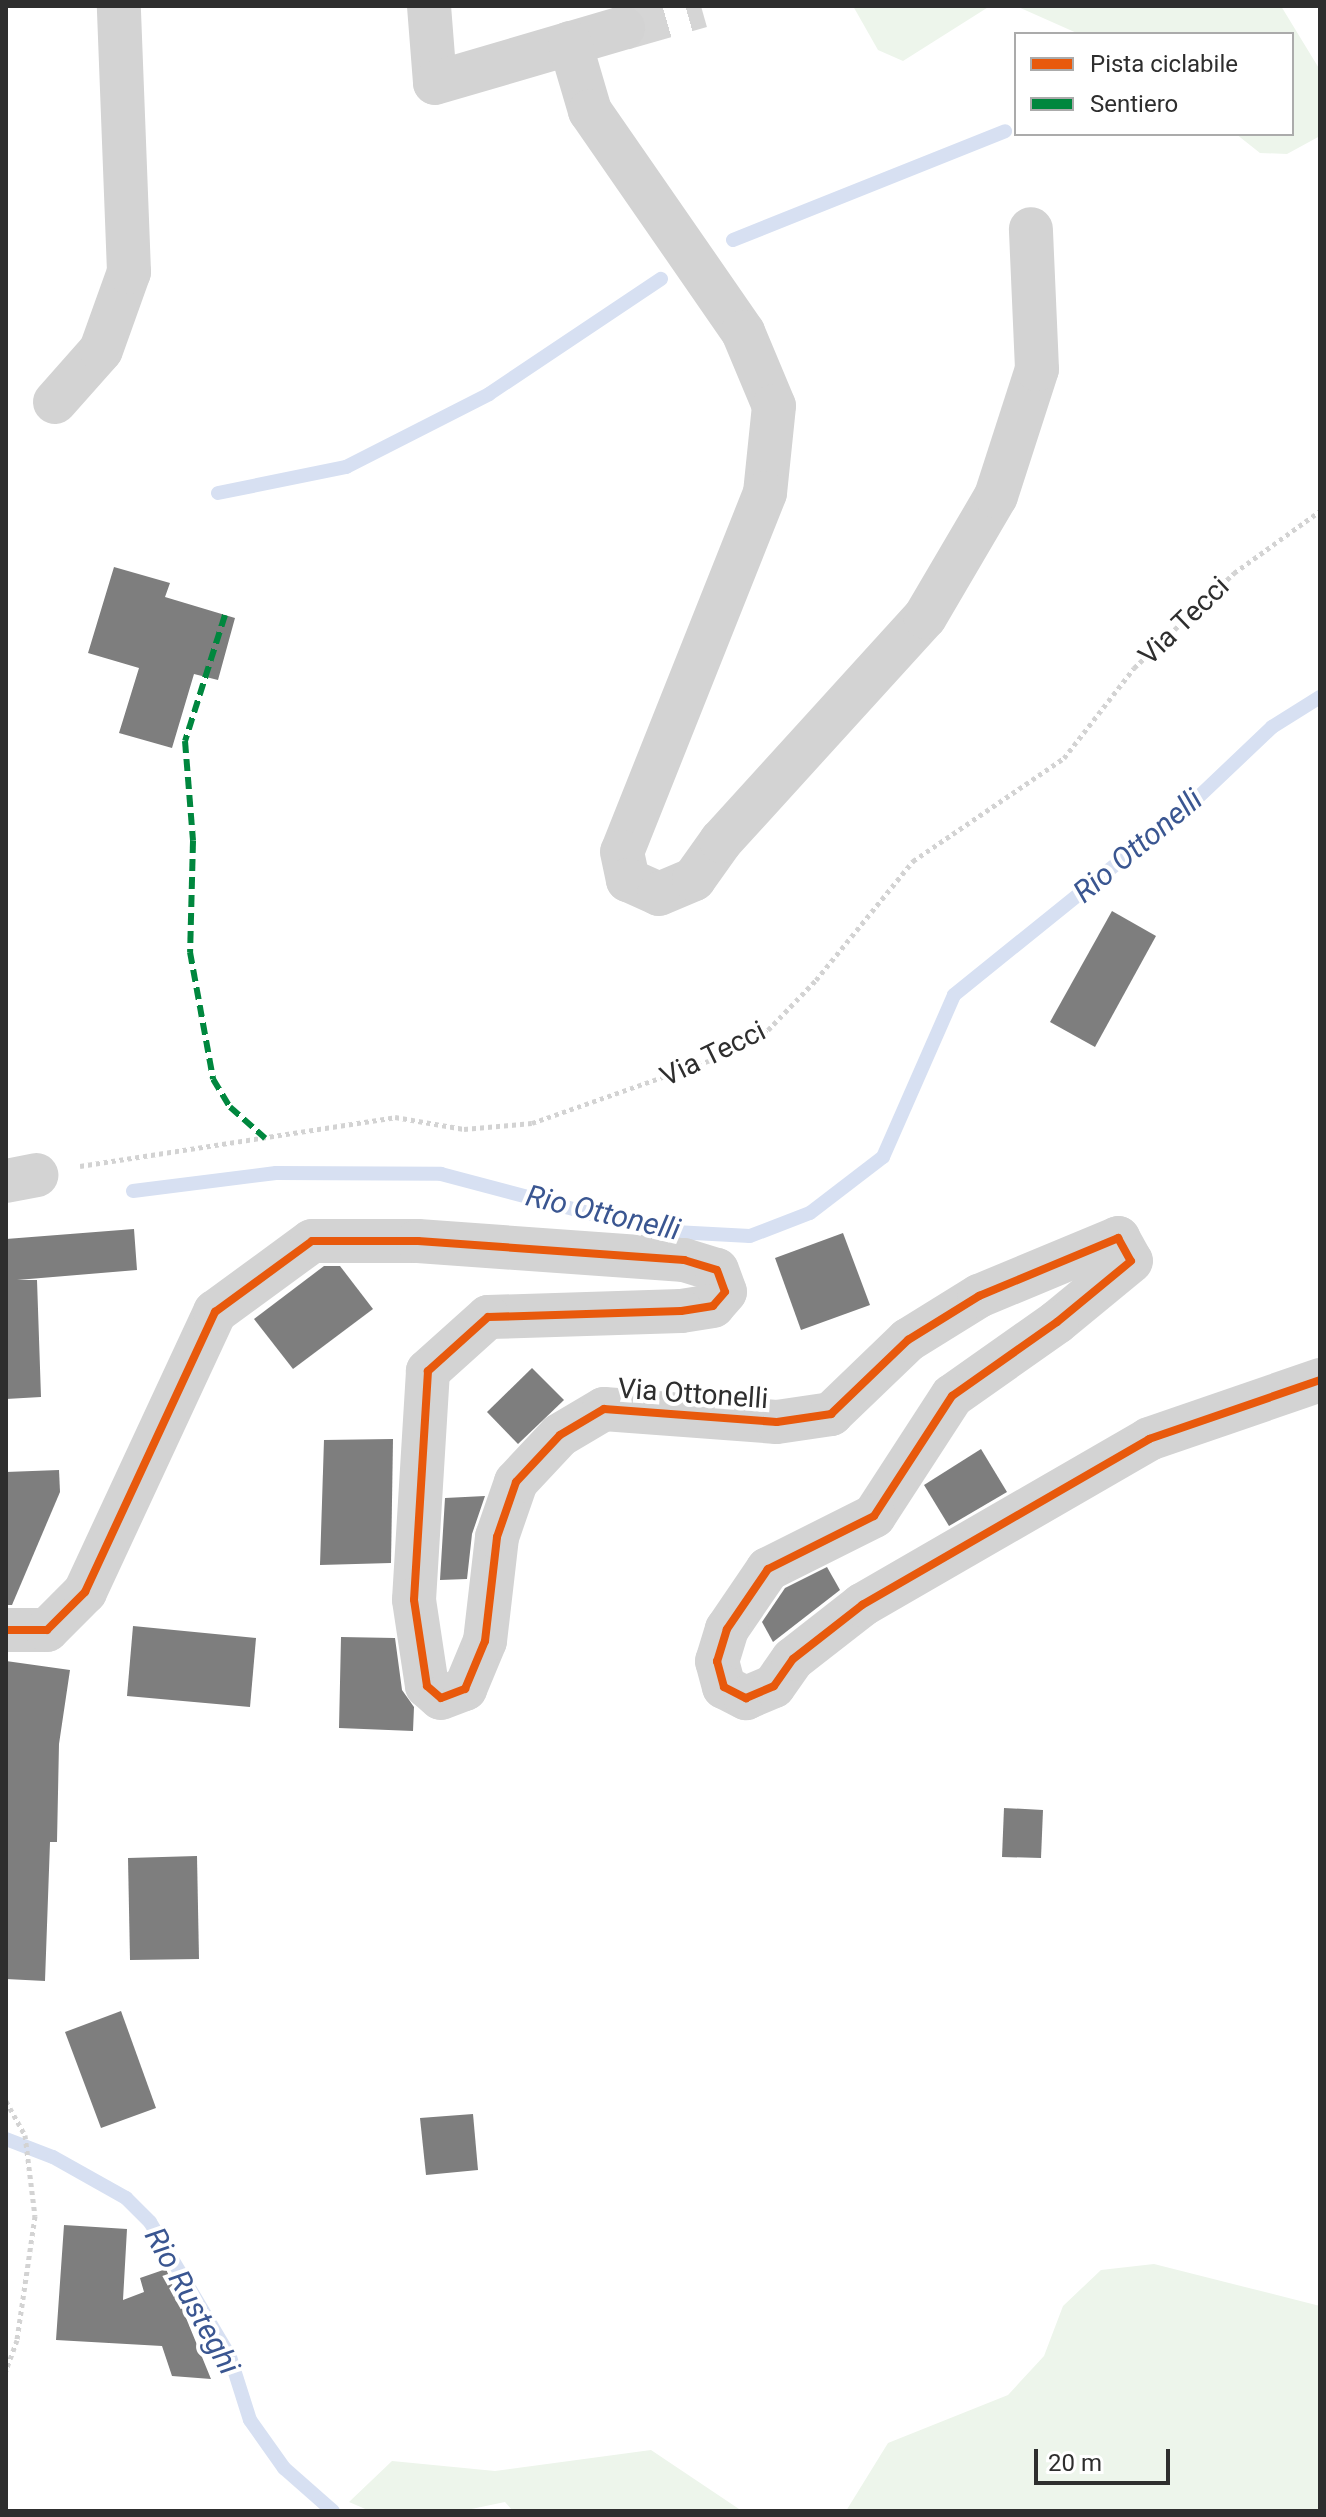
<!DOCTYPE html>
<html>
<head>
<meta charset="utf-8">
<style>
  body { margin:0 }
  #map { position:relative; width:1326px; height:2517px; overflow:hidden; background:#fff; font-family:Roboto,sans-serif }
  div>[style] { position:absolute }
  .green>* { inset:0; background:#edf5eb }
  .stream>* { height:14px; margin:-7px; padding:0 7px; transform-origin:7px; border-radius:7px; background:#d7e0f2 }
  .building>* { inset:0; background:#7e7e7e }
  .minor-tunnel>* { height:44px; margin-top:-22px; transform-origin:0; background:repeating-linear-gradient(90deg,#d5d5d5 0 44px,transparent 0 66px) }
  .path>* { height:5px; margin-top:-2.5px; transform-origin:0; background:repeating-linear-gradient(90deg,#d3d3d3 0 4px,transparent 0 8px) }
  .minor>* { height:44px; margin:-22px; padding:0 22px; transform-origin:22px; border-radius:22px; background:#d3d3d3 }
  .quiet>* { height:6px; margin-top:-3px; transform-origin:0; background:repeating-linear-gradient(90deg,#00873e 0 12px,transparent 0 18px) }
  .cycleway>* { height:8px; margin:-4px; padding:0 4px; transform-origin:4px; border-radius:4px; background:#e8590c }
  span { translate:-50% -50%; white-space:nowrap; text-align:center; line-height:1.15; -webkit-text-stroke:8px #fff; paint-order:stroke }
  .street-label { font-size:28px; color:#2e2e2e }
  .water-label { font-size:30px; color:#3a5691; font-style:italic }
  .frame { position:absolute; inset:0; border:8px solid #2e2e2e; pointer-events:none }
  .legend { position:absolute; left:1014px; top:32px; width:280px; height:104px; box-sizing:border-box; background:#fff; border:2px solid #ababab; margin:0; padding:10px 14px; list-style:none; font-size:24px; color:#2e2e2e }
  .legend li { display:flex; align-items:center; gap:16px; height:40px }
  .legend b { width:40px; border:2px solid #ababab }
  .scale { position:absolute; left:1034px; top:2449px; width:136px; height:36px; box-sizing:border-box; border:4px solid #2e2e2e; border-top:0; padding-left:10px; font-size:24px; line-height:28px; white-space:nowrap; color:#2e2e2e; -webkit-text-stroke:6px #fff; paint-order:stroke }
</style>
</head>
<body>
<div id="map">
  <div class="green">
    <div style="clip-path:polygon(853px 6px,990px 6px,903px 61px,878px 50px)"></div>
    <div style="clip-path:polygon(1016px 6px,1281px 6px,1320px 70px,1320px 136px,1287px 154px,1260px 153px,1236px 134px,1292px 134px,1292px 34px,1079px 34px)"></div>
    <div style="clip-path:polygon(1154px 2264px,1320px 2306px,1320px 2511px,846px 2511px,888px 2443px,1008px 2395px,1044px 2356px,1063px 2306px,1101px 2270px)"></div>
    <div style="clip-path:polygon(651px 2450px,742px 2511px,513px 2511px,505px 2502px,462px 2511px,370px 2511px,349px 2502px,392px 2461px,495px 2471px)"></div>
  </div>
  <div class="stream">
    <div style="left:733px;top:240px;width:293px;rotate:-21.8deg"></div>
    <div style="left:218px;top:493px;width:131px;rotate:-11.5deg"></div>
    <div style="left:346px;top:467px;width:161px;rotate:-27deg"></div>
    <div style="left:489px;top:394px;width:207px;rotate:-33.8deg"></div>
    <div style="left:133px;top:1191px;width:144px;rotate:-7.2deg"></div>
    <div style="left:276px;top:1173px;width:165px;rotate:0.3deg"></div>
    <div style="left:441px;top:1174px;width:222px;rotate:14.8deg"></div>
    <div style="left:656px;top:1231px;width:94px;rotate:3deg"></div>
    <div style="left:750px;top:1236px;width:64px;rotate:-21deg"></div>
    <div style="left:810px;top:1213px;width:92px;rotate:-37.5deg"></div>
    <div style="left:883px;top:1157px;width:177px;rotate:-66.3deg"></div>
    <div style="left:954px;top:995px;width:304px;rotate:-38.9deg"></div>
    <div style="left:1191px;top:804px;width:112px;rotate:-43.5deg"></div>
    <div style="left:1272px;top:727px;width:57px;rotate:-32deg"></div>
    <div style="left:6px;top:2139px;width:50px;rotate:21deg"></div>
    <div style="left:53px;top:2157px;width:84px;rotate:29.3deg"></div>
    <div style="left:126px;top:2198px;width:34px;rotate:45deg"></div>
    <div style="left:150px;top:2222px;width:157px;rotate:59.3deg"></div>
    <div style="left:230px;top:2357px;width:66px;rotate:72.4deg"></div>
    <div style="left:250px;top:2420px;width:59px;rotate:54.7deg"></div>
    <div style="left:284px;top:2468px;width:65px;rotate:41.3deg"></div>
  </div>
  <div class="building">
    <div style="clip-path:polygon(114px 567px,170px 583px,165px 597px,235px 618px,218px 680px,194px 674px,172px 748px,119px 733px,139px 668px,88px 653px)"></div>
    <div style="clip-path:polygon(1112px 911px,1156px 936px,1095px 1047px,1050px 1022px)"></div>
    <div style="clip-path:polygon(134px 1229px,137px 1270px,17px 1280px,37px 1280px,41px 1397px,6px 1399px,6px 1239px)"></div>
    <div style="clip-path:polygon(843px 1233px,870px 1305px,801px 1330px,775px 1258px)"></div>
    <div style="clip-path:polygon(324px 1266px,340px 1266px,373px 1309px,293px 1369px,254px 1319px)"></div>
    <div style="clip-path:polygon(532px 1368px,564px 1400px,518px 1444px,487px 1412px)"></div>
    <div style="clip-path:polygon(393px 1439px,391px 1563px,320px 1565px,324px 1440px)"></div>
    <div style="clip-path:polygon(981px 1449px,1007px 1492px,949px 1526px,924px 1485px)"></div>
    <div style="clip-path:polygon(59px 1470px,60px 1492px,12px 1605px,6px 1605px,6px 1472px)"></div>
    <div style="clip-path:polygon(485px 1496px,472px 1534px,467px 1579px,440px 1580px,445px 1498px)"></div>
    <div style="clip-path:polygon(827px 1567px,840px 1590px,773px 1642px,762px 1622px,785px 1588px)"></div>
    <div style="clip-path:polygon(133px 1626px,256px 1638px,250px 1707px,127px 1696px)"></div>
    <div style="clip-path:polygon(341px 1637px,395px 1638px,402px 1690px,414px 1707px,413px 1731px,339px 1728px)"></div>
    <div style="clip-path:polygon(6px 1661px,70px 1670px,59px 1744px,57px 1842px,50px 1842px,45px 1981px,6px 1979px)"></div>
    <div style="clip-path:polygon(1004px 1808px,1043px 1810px,1041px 1858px,1002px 1857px)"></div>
    <div style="clip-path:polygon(197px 1856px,199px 1959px,130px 1960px,128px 1858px)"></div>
    <div style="clip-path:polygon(121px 2011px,156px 2108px,101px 2128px,65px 2032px)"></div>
    <div style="clip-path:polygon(473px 2114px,478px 2170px,426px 2175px,420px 2118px)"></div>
    <div style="clip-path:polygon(64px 2225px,127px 2229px,123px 2300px,144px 2292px,140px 2278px,166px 2269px,211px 2379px,172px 2376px,162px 2346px,56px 2340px)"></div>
  </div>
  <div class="minor-tunnel">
    <div style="left:623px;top:28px;width:81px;rotate:-15.8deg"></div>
  </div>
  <div class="path">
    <div style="left:80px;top:1166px;width:319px;rotate:-8.8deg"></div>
    <div style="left:395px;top:1117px;width:70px;rotate:9.9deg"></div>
    <div style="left:464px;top:1129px;width:68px;rotate:-5deg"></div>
    <div style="left:532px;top:1123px;width:201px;rotate:-19.4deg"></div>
    <div style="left:722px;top:1056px;width:53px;rotate:-29.5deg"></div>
    <div style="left:768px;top:1030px;width:69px;rotate:-46.2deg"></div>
    <div style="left:816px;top:980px;width:154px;rotate:-50.8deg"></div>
    <div style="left:913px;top:861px;width:183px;rotate:-34.3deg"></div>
    <div style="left:1064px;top:758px;width:114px;rotate:-52.1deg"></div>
    <div style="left:1134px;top:668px;width:138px;rotate:-43.5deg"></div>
    <div style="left:1234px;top:573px;width:106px;rotate:-35.8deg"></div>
    <div style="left:6px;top:2101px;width:39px;rotate:61deg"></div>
    <div style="left:25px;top:2135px;width:82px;rotate:83deg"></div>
    <div style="left:35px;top:2216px;width:125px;rotate:98.3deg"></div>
    <div style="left:17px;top:2340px;width:33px;rotate:110deg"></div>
  </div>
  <div class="minor">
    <div style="left:429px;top:6px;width:77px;rotate:85.5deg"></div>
    <div style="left:435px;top:83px;width:196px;rotate:-16.3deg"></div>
    <div style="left:570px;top:43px;width:71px;rotate:73.6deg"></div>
    <div style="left:590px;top:111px;width:269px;rotate:55.3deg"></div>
    <div style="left:743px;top:332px;width:80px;rotate:67.3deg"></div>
    <div style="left:774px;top:406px;width:87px;rotate:95.9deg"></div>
    <div style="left:765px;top:493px;width:386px;rotate:111.7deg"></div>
    <div style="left:622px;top:852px;width:29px;rotate:78deg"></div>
    <div style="left:628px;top:880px;width:34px;rotate:24deg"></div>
    <div style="left:659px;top:894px;width:38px;rotate:-23deg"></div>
    <div style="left:694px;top:879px;width:47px;rotate:-54.6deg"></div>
    <div style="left:721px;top:841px;width:303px;rotate:-47.7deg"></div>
    <div style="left:925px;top:617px;width:140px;rotate:-59.6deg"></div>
    <div style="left:996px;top:496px;width:133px;rotate:-72.1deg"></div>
    <div style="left:1037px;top:369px;width:140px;rotate:-92.5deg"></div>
    <div style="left:55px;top:402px;width:69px;rotate:-48.5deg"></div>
    <div style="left:101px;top:350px;width:83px;rotate:-70.3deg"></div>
    <div style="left:129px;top:272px;width:266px;rotate:-92.2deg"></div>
    <div style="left:6px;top:1181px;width:31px;rotate:-11deg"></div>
    <div style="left:6px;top:1630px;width:41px"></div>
    <div style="left:47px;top:1630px;width:54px;rotate:-45deg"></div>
    <div style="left:85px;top:1592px;width:309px;rotate:-65.1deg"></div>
    <div style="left:215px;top:1312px;width:120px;rotate:-36.2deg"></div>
    <div style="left:312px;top:1241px;width:106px"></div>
    <div style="left:418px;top:1241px;width:267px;rotate:4.1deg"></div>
    <div style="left:684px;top:1260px;width:34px;rotate:17deg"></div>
    <div style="left:717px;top:1270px;width:23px;rotate:70deg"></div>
    <div style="left:725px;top:1292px;width:18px;rotate:131deg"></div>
    <div style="left:713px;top:1306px;width:32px;rotate:171deg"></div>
    <div style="left:681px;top:1311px;width:193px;rotate:178.2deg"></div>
    <div style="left:488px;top:1317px;width:81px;rotate:138deg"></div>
    <div style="left:428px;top:1371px;width:229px;rotate:93.5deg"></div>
    <div style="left:414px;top:1600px;width:87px;rotate:81.4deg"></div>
    <div style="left:427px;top:1686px;width:18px;rotate:41deg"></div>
    <div style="left:441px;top:1698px;width:26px;rotate:-21deg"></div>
    <div style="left:465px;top:1689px;width:52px;rotate:-67.4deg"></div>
    <div style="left:485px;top:1641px;width:105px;rotate:-83.4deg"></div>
    <div style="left:497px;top:1537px;width:58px;rotate:-70.9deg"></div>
    <div style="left:516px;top:1482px;width:64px;rotate:-46.9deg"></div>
    <div style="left:560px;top:1435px;width:51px;rotate:-30.6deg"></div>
    <div style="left:604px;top:1409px;width:173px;rotate:4.3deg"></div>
    <div style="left:777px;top:1422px;width:55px;rotate:-8.4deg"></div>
    <div style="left:831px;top:1414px;width:107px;rotate:-43.9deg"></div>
    <div style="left:908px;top:1340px;width:84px;rotate:-31.8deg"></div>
    <div style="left:979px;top:1296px;width:151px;rotate:-22.6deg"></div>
    <div style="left:1118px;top:1238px;width:26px;rotate:61deg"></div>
    <div style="left:1131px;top:1261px;width:96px;rotate:140.5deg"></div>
    <div style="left:1057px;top:1322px;width:128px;rotate:144.8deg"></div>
    <div style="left:952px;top:1396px;width:143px;rotate:123deg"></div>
    <div style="left:874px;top:1516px;width:119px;rotate:153.4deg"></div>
    <div style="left:768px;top:1569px;width:73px;rotate:124.3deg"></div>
    <div style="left:727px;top:1629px;width:34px;rotate:107deg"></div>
    <div style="left:717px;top:1661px;width:27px;rotate:75deg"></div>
    <div style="left:724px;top:1687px;width:25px;rotate:27deg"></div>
    <div style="left:746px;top:1698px;width:30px;rotate:-23deg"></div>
    <div style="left:774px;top:1686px;width:33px;rotate:-55deg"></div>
    <div style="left:793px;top:1659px;width:88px;rotate:-38deg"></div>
    <div style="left:862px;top:1605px;width:332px;rotate:-30deg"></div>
    <div style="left:1149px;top:1439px;width:181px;rotate:-19deg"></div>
  </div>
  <div class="quiet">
    <div style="left:225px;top:615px;width:132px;rotate:107.6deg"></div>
    <div style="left:185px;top:741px;width:100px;rotate:85.4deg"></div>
    <div style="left:193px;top:841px;width:111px;rotate:91.5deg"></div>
    <div style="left:190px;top:952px;width:129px;rotate:79.7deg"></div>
    <div style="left:213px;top:1079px;width:33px;rotate:59deg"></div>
    <div style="left:230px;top:1107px;width:47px;rotate:41.5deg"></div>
  </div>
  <div class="cycleway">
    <div style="left:6px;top:1630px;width:41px"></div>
    <div style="left:47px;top:1630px;width:54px;rotate:-45deg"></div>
    <div style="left:85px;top:1592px;width:309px;rotate:-65.1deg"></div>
    <div style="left:215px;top:1312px;width:120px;rotate:-36.2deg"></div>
    <div style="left:312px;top:1241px;width:106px"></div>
    <div style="left:418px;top:1241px;width:267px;rotate:4.1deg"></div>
    <div style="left:684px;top:1260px;width:34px;rotate:17deg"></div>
    <div style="left:717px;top:1270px;width:23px;rotate:70deg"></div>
    <div style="left:725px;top:1292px;width:18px;rotate:131deg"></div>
    <div style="left:713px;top:1306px;width:32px;rotate:171deg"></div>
    <div style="left:681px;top:1311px;width:193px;rotate:178.2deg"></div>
    <div style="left:488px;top:1317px;width:81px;rotate:138deg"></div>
    <div style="left:428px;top:1371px;width:229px;rotate:93.5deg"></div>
    <div style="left:414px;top:1600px;width:87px;rotate:81.4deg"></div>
    <div style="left:427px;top:1686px;width:18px;rotate:41deg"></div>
    <div style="left:441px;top:1698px;width:26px;rotate:-21deg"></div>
    <div style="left:465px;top:1689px;width:52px;rotate:-67.4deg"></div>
    <div style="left:485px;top:1641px;width:105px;rotate:-83.4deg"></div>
    <div style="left:497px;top:1537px;width:58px;rotate:-70.9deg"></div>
    <div style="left:516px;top:1482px;width:64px;rotate:-46.9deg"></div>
    <div style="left:560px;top:1435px;width:51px;rotate:-30.6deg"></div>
    <div style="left:604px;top:1409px;width:173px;rotate:4.3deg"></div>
    <div style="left:777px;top:1422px;width:55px;rotate:-8.4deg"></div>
    <div style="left:831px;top:1414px;width:107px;rotate:-43.9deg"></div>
    <div style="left:908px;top:1340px;width:84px;rotate:-31.8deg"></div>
    <div style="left:979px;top:1296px;width:151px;rotate:-22.6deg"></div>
    <div style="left:1118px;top:1238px;width:26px;rotate:61deg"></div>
    <div style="left:1131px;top:1261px;width:96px;rotate:140.5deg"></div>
    <div style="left:1057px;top:1322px;width:128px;rotate:144.8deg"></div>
    <div style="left:952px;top:1396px;width:143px;rotate:123deg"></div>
    <div style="left:874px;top:1516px;width:119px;rotate:153.4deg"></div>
    <div style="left:768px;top:1569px;width:73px;rotate:124.3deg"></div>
    <div style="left:727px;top:1629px;width:34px;rotate:107deg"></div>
    <div style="left:717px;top:1661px;width:27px;rotate:75deg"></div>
    <div style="left:724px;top:1687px;width:25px;rotate:27deg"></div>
    <div style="left:746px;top:1698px;width:30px;rotate:-23deg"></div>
    <div style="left:774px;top:1686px;width:33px;rotate:-55deg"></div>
    <div style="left:793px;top:1659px;width:88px;rotate:-38deg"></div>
    <div style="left:862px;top:1605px;width:332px;rotate:-30deg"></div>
    <div style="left:1149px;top:1439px;width:181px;rotate:-19deg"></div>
  </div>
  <div class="street-label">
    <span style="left:1184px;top:621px;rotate:-44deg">Via Tecci</span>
    <span style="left:713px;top:1054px;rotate:-26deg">Via Tecci</span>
    <span style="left:693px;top:1394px;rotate:4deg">Via Ottonelli</span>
  </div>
  <div class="water-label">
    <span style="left:1138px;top:846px;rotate:-40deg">Rio Ottonelli</span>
    <span style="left:603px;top:1213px;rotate:13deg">Rio Ottonelli</span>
    <span style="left:192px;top:2301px;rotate:61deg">Rio Rusteghi</span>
  </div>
  <div class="frame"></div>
  <ul class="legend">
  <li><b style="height:10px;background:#e8590c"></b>Pista ciclabile</li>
  <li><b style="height:10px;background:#00873e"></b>Sentiero</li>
  </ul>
  <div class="scale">20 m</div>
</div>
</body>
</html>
